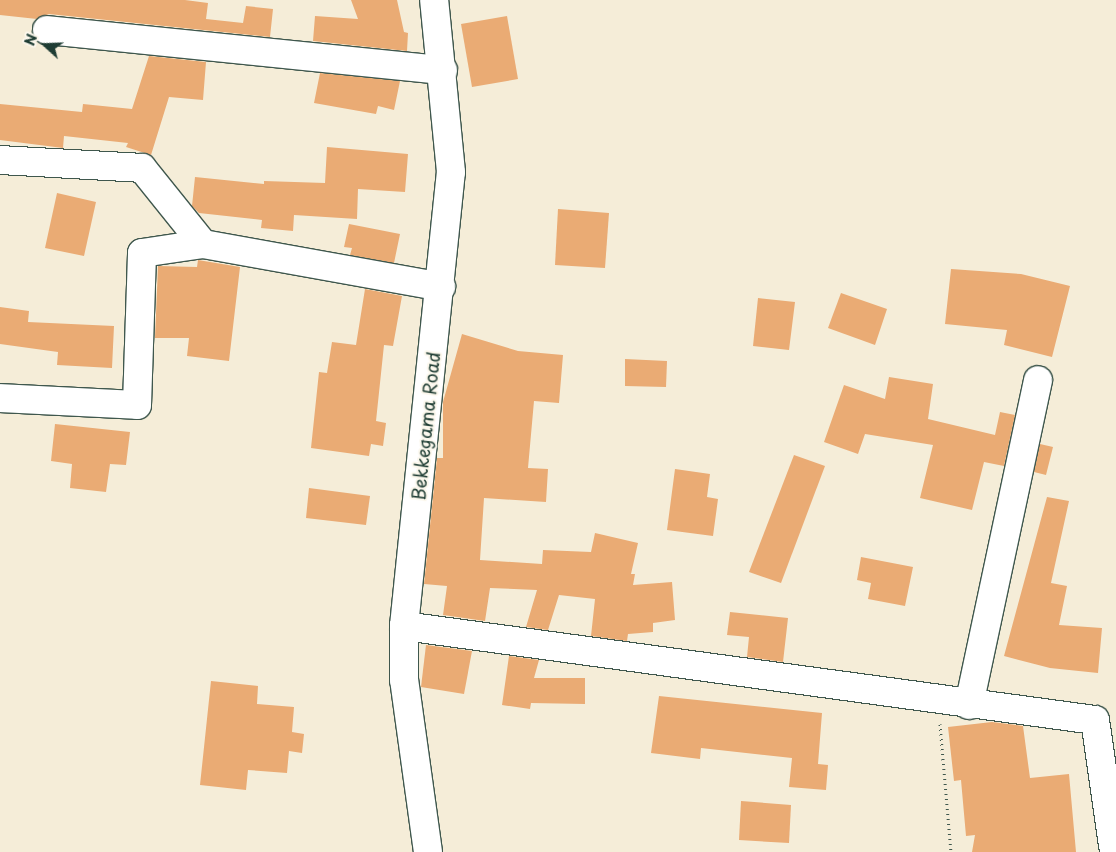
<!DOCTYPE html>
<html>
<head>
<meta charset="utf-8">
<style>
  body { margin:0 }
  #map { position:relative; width:1116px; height:852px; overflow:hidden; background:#f5edd8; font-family:"Playpen Sans",sans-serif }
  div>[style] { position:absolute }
  .building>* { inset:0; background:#eaab74 }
  .path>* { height:3px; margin-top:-1.5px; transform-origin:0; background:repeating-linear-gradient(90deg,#3f574d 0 1px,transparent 0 5px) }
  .roads { filter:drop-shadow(1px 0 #3f574d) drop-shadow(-1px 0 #3f574d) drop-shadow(0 1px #3f574d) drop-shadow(0 -1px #3f574d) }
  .minor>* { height:28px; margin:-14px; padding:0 14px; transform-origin:14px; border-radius:14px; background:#fff }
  span { translate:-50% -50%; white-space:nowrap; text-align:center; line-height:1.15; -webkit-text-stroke:4px #fbf7ec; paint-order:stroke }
  .street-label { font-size:18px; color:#1f3d34 }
  .north { position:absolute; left:20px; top:20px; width:50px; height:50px; -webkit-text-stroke:4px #fbf7ec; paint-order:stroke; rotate:290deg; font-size:14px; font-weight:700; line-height:20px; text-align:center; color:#1f3d34 }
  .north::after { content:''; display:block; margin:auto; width:18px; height:22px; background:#1f3d34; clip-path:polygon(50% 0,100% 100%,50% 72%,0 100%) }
</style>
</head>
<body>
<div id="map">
  <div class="building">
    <div style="clip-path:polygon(0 0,185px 0,208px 3px,206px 19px,243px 23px,246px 6px,273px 9px,270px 37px,49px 14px,37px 19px,0 15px)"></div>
    <div style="clip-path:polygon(351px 0,397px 0,404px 32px,408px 33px,407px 51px,313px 41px,315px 16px,358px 19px)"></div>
    <div style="clip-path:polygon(507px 16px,518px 79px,472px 87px,461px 24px)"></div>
    <div style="clip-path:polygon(149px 56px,206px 62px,203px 100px,169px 97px,151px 155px,126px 147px,128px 143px,64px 136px,63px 148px,0 140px,0 104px,82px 112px,83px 104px,132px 109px)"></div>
    <div style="clip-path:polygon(320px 73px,400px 81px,394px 110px,378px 106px,376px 114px,314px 103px)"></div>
    <div style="clip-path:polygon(327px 147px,408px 154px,405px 192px,358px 189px,357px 219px,294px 215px,293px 231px,261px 228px,262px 220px,199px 213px,192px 206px,195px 177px,264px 184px,264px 181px,325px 183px)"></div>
    <div style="clip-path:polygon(57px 193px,96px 202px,84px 256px,45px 248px)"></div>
    <div style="clip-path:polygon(558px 209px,609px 213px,605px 268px,555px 265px)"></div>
    <div style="clip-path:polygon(349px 224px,400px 234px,394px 263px,350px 255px,352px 248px,344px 247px)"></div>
    <div style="clip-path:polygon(198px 260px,240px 267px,229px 361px,187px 356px,189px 338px,155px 338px,158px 266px,197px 267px)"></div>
    <div style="clip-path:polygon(951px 269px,1021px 274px,1070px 286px,1052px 357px,1004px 345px,1007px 330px,945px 324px)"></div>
    <div style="clip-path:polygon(365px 289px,402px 296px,393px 346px,384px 345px,376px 421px,386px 423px,383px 446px,371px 444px,369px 456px,311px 448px,319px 372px,327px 373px,332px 342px,356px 345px)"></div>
    <div style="clip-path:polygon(841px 293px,887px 309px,875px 345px,828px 328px)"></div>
    <div style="clip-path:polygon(758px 298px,795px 302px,789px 350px,753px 346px)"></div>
    <div style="clip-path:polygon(0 307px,29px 311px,28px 322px,114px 326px,112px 368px,57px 365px,58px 352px,0 344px)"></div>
    <div style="clip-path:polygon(462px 334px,518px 351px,563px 355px,559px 403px,534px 401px,528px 468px,548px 469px,546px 502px,484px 498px,480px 560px,542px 564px,543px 550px,591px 552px,595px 533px,638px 543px,631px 574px,635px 574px,633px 585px,672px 582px,675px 620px,653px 623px,653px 632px,628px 634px,627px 641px,591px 636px,595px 599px,559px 595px,548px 630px,526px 627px,537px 590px,490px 588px,485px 621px,443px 615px,447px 586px,424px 584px,437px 458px,443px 458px,443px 402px)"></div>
    <div style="clip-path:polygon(625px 359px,667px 361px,666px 387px,625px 386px)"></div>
    <div style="clip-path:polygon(889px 377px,933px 384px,928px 419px,995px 435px,1000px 412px,1015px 415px,1004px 466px,984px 462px,972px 510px,920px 498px,933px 445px,865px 434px,858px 454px,824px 442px,844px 385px,885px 399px)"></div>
    <div style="clip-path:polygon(55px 424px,130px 432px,126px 465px,110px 464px,106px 492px,70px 488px,72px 464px,51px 461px)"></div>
    <div style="clip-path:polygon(1040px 444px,1053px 447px,1046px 475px,1034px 472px)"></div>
    <div style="clip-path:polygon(794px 455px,825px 466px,781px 583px,749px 572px)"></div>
    <div style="clip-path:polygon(675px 469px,710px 474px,707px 497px,718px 499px,713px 536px,667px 530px)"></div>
    <div style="clip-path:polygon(309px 488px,370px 496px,366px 525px,306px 518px)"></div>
    <div style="clip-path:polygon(1047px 497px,1069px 501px,1051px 583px,1067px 586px,1059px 625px,1102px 628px,1098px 673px,1050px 668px,1004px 656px)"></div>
    <div style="clip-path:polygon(861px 557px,913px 567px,905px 606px,868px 599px,871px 583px,857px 580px)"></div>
    <div style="clip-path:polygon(730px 612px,788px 618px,783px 662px,747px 657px,749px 637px,727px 635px)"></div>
    <div style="clip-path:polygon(426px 645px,472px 651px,464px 694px,421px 687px)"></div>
    <div style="clip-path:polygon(509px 656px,539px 660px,534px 678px,585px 678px,585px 704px,531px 703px,530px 709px,502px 705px)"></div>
    <div style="clip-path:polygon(211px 681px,258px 686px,257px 704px,294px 707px,292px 732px,304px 734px,302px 753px,289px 751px,287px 773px,248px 770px,246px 790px,200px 785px)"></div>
    <div style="clip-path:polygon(659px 696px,822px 713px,818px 764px,828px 765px,826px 790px,789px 787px,792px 758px,701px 748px,700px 759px,651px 753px)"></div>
    <div style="clip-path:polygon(992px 722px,1023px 726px,1030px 778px,1069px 774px,1076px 852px,972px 852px,975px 835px,966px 836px,961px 780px,954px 781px,948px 727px)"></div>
    <div style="clip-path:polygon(741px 801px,791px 805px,789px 843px,739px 840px)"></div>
  </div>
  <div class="path">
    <div style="left:940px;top:724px;width:128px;rotate:85.1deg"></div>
  </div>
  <div class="roads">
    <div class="minor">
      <div style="left:47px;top:30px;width:398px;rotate:5.8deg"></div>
      <div style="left:0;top:160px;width:142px;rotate:3.2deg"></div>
      <div style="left:142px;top:168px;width:97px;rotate:51.2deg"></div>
      <div style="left:203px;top:244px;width:242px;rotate:10.2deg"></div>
      <div style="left:0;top:398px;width:137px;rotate:2.9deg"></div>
      <div style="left:137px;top:405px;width:152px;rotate:-88.1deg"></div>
      <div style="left:142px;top:253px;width:62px;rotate:-8.4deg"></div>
      <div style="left:404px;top:626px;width:697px;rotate:7.75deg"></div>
      <div style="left:1095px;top:720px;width:133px;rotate:81.8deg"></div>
      <div style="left:969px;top:705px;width:332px;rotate:-78deg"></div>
      <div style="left:428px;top:852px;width:174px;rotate:-97.9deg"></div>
      <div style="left:404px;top:680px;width:54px;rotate:-90deg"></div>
      <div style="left:404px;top:626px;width:456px;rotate:-84.1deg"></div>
      <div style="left:451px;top:172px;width:173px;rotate:-95.6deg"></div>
    </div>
  </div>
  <div class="street-label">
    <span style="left:426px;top:426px;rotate:-84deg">Bekkegama Road</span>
  </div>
  <div class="north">N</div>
</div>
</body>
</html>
